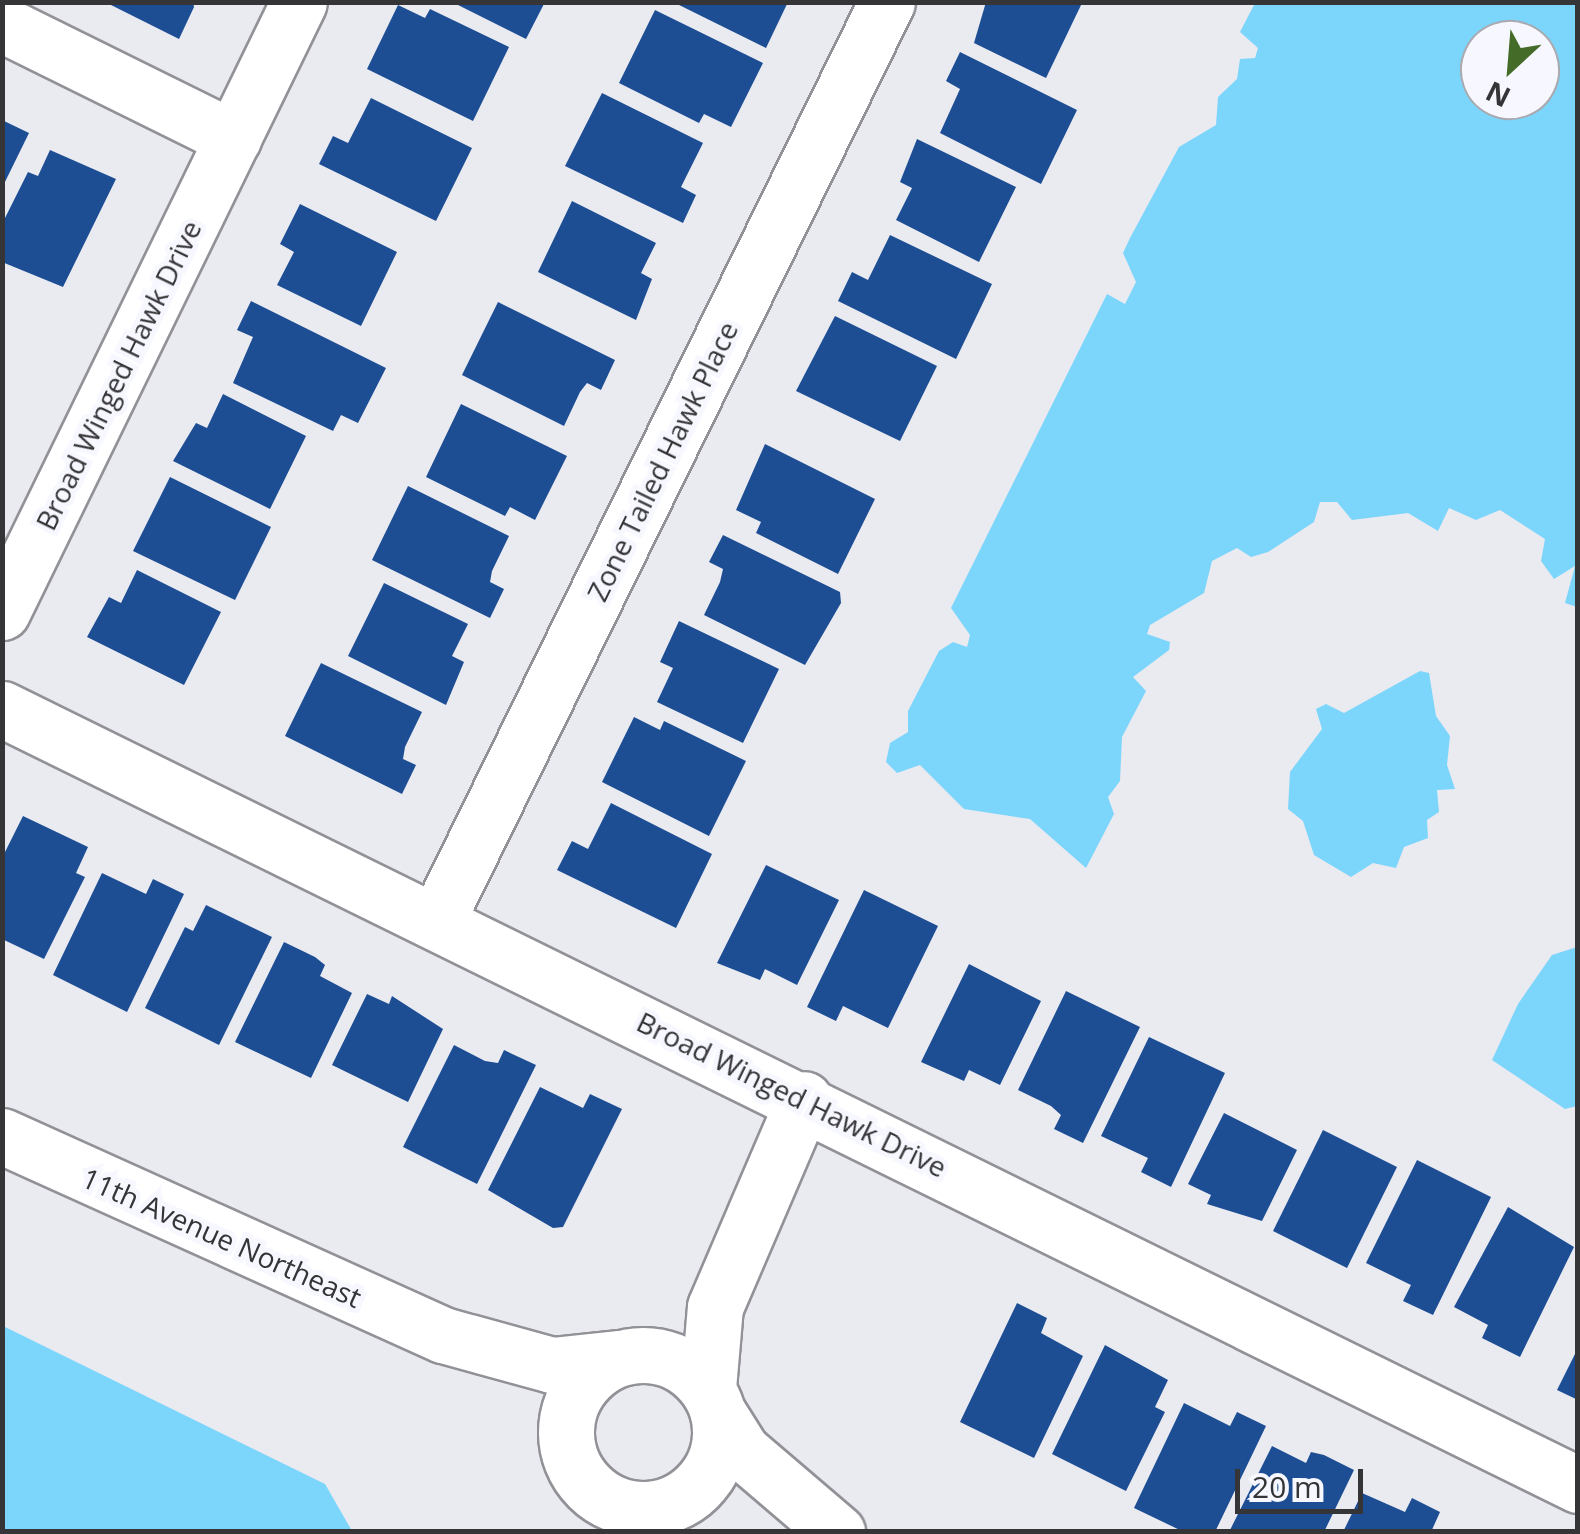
<!DOCTYPE html>
<html>
<head>
<meta charset="utf-8">
<style>
  body { margin:0 }
  #map { position:relative; width:1580px; height:1534px; overflow:hidden; background:#eaeaf1; font-family:"Open Sans",sans-serif }
  div>[style] { position:absolute }
  .water>* { inset:0; background:#7cd5fb }
  .building>* { inset:0; background:#1d4e94 }
  .roads { filter:drop-shadow(2px 0 #929198) drop-shadow(-2px 0 #929198) drop-shadow(0 2px #929198) drop-shadow(0 -2px #929198) }
  .minor>* { height:55px; margin:-27.5px; padding:0 27.5px; transform-origin:27.5px; border-radius:27.5px; background:#fff }
  .minor>.ring { margin:-27.5px; padding:0; box-sizing:content-box; background:none; border:55px solid #fff; border-radius:50% }
  span { translate:-50% -50%; white-space:nowrap; text-align:center; line-height:1.15; -webkit-text-stroke:10px #f7f7ff; paint-order:stroke }
  .street-label { font-size:28px; color:#353437 }
  .frame { position:absolute; inset:0; border:5px solid #353437; pointer-events:none }
  .north { position:absolute; left:1460px; top:20px; width:100px; height:100px; box-sizing:border-box; background:#f7f7ff; border:2px solid #a9a9af; border-radius:50%; rotate:206deg; font-size:28px; font-weight:700; line-height:40px; text-align:center; color:#353437 }
  .north::after { content:''; display:block; margin:auto; width:35px; height:45px; background:#446c28; clip-path:polygon(50% 0,100% 100%,50% 72%,0 100%) }
  .scale { position:absolute; left:1235px; top:1469px; width:128px; height:45px; box-sizing:border-box; border:5px solid #353437; border-top:0; padding-left:12px; font-size:30px; line-height:35px; white-space:nowrap; color:#353437; -webkit-text-stroke:8px #f7f7ff; paint-order:stroke }
</style>
</head>
<body>
<div id="map">
  <div class="water">
    <div style="clip-path:polygon(evenodd,1255px 3px,1577px 3px,1577px 638px,1577px 607px,1565px 603px,1575px 566px,1554px 579px,1541px 561px,1545px 539px,1500px 510px,1476px 520px,1449px 508px,1438px 531px,1408px 513px,1352px 520px,1337px 502px,1320px 502px,1314px 522px,1268px 552px,1251px 557px,1237px 548px,1212px 561px,1204px 593px,1150px 625px,1147px 634px,1170px 642px,1169px 650px,1133px 677px,1146px 691px,1122px 737px,1120px 781px,1108px 797px,1114px 814px,1086px 868px,1030px 819px,964px 809px,920px 765px,897px 773px,886px 762px,890px 743px,908px 732px,908px 711px,939px 651px,953px 642px,967px 647px,970px 635px,951px 608px,1107px 294px,1125px 304px,1136px 282px,1123px 253px,1130px 238px,1179px 147px,1216px 125px,1218px 97px,1237px 79px,1240px 59px,1255px 58px,1258px 48px,1240px 32px,1255px 3px,1480px 40px,1540px 40px,1540px 100px,1480px 100px,1480px 40px)"></div>
    <div style="clip-path:polygon(1420px 671px,1429px 673px,1436px 716px,1450px 736px,1447px 765px,1455px 789px,1437px 790px,1439px 812px,1427px 820px,1428px 838px,1404px 847px,1396px 868px,1373px 863px,1351px 877px,1314px 855px,1303px 821px,1288px 809px,1290px 772px,1322px 729px,1316px 709px,1326px 704px,1344px 713px)"></div>
    <div style="clip-path:polygon(1577px 947px,1577px 1106px,1565px 1109px,1492px 1060px,1518px 1004px,1552px 955px)"></div>
    <div style="clip-path:polygon(3px 1326px,325px 1484px,352px 1531px,3px 1531px)"></div>
  </div>
  <div class="building">
    <div style="clip-path:polygon(105px 2px,193px 2px,194px 7px,179px 39px)"></div>
    <div style="clip-path:polygon(452px 2px,545px 2px,526px 39px)"></div>
    <div style="clip-path:polygon(673px 2px,788px 2px,766px 48px)"></div>
    <div style="clip-path:polygon(986px 2px,1082px 3px,1046px 78px,974px 43px)"></div>
    <div style="clip-path:polygon(398px 5px,425px 18px,430px 9px,509px 47px,473px 121px,367px 69px)"></div>
    <div style="clip-path:polygon(655px 10px,763px 63px,731px 127px,704px 114px,699px 123px,619px 83px)"></div>
    <div style="clip-path:polygon(960px 52px,1077px 110px,1041px 184px,940px 133px,960px 89px,946px 81px)"></div>
    <div style="clip-path:polygon(602px 93px,703px 143px,681px 187px,696px 195px,683px 223px,565px 166px)"></div>
    <div style="clip-path:polygon(371px 98px,472px 148px,436px 221px,319px 164px,333px 136px,348px 143px)"></div>
    <div style="clip-path:polygon(2px 120px,29px 133px,2px 188px)"></div>
    <div style="clip-path:polygon(917px 139px,1016px 187px,979px 262px,896px 220px,912px 188px,900px 182px)"></div>
    <div style="clip-path:polygon(50px 150px,116px 179px,63px 287px,2px 262px,2px 224px,28px 172px,38px 176px)"></div>
    <div style="clip-path:polygon(572px 201px,656px 243px,641px 273px,652px 279px,636px 320px,538px 272px)"></div>
    <div style="clip-path:polygon(300px 204px,397px 252px,361px 326px,277px 285px,294px 252px,280px 244px)"></div>
    <div style="clip-path:polygon(890px 235px,992px 284px,956px 359px,838px 301px,852px 272px,868px 280px)"></div>
    <div style="clip-path:polygon(251px 301px,386px 368px,358px 423px,341px 415px,333px 431px,233px 383px,253px 337px,237px 330px)"></div>
    <div style="clip-path:polygon(498px 302px,615px 360px,601px 390px,587px 383px,580px 392px,564px 426px,462px 375px)"></div>
    <div style="clip-path:polygon(835px 316px,937px 366px,900px 441px,796px 391px)"></div>
    <div style="clip-path:polygon(223px 394px,306px 436px,270px 509px,173px 461px,196px 423px,207px 428px)"></div>
    <div style="clip-path:polygon(461px 404px,567px 456px,535px 520px,510px 507px,505px 516px,426px 477px)"></div>
    <div style="clip-path:polygon(765px 444px,875px 499px,838px 574px,756px 533px,761px 522px,736px 510px)"></div>
    <div style="clip-path:polygon(170px 477px,271px 527px,235px 600px,133px 551px)"></div>
    <div style="clip-path:polygon(408px 486px,509px 536px,492px 571px,490px 582px,504px 589px,490px 618px,372px 560px)"></div>
    <div style="clip-path:polygon(723px 535px,840px 592px,841px 603px,805px 665px,704px 615px,720px 582px,723px 569px,709px 562px)"></div>
    <div style="clip-path:polygon(137px 570px,221px 612px,184px 685px,87px 637px,109px 597px,121px 603px)"></div>
    <div style="clip-path:polygon(384px 583px,468px 624px,452px 656px,464px 662px,446px 705px,348px 656px)"></div>
    <div style="clip-path:polygon(679px 621px,779px 669px,743px 743px,657px 702px,673px 668px,660px 662px)"></div>
    <div style="clip-path:polygon(321px 663px,422px 712px,405px 747px,403px 759px,416px 765px,402px 794px,285px 736px)"></div>
    <div style="clip-path:polygon(634px 717px,660px 730px,664px 721px,746px 761px,709px 836px,602px 782px)"></div>
    <div style="clip-path:polygon(611px 803px,712px 854px,676px 928px,557px 870px,572px 841px,588px 849px)"></div>
    <div style="clip-path:polygon(23px 816px,88px 847px,76px 873px,85px 877px,44px 959px,2px 939px,2px 858px)"></div>
    <div style="clip-path:polygon(766px 865px,839px 900px,797px 985px,765px 969px,760px 980px,717px 963px)"></div>
    <div style="clip-path:polygon(102px 873px,146px 894px,153px 879px,184px 894px,127px 1012px,53px 975px)"></div>
    <div style="clip-path:polygon(864px 890px,938px 926px,888px 1028px,843px 1006px,836px 1021px,807px 1007px)"></div>
    <div style="clip-path:polygon(206px 905px,272px 937px,219px 1045px,145px 1008px,185px 927px,193px 931px)"></div>
    <div style="clip-path:polygon(284px 942px,315px 957px,325px 965px,320px 976px,352px 993px,311px 1078px,235px 1042px)"></div>
    <div style="clip-path:polygon(969px 964px,1041px 1001px,1000px 1085px,969px 1070px,964px 1081px,921px 1062px)"></div>
    <div style="clip-path:polygon(1066px 991px,1140px 1027px,1083px 1143px,1054px 1129px,1061px 1115px,1051px 1106px,1018px 1090px)"></div>
    <div style="clip-path:polygon(367px 994px,389px 1004px,392px 996px,443px 1029px,408px 1102px,332px 1065px)"></div>
    <div style="clip-path:polygon(1149px 1037px,1225px 1073px,1171px 1187px,1141px 1172px,1148px 1158px,1101px 1136px)"></div>
    <div style="clip-path:polygon(454px 1045px,485px 1061px,498px 1063px,504px 1050px,536px 1065px,477px 1184px,403px 1147px)"></div>
    <div style="clip-path:polygon(540px 1087px,583px 1108px,590px 1094px,622px 1109px,563px 1227px,553px 1228px,488px 1190px)"></div>
    <div style="clip-path:polygon(1224px 1113px,1297px 1150px,1262px 1221px,1207px 1204px,1211px 1195px,1188px 1184px)"></div>
    <div style="clip-path:polygon(1323px 1130px,1397px 1167px,1347px 1268px,1273px 1231px)"></div>
    <div style="clip-path:polygon(1417px 1160px,1491px 1197px,1433px 1315px,1403px 1301px,1411px 1285px,1366px 1263px)"></div>
    <div style="clip-path:polygon(1508px 1207px,1574px 1247px,1520px 1357px,1482px 1338px,1488px 1325px,1454px 1307px)"></div>
    <div style="clip-path:polygon(1017px 1303px,1047px 1318px,1041px 1333px,1083px 1356px,1034px 1458px,960px 1422px)"></div>
    <div style="clip-path:polygon(1105px 1345px,1168px 1380px,1155px 1407px,1165px 1412px,1126px 1491px,1052px 1454px)"></div>
    <div style="clip-path:polygon(1578px 1348px,1578px 1400px,1557px 1390px)"></div>
    <div style="clip-path:polygon(1184px 1403px,1230px 1426px,1237px 1412px,1266px 1426px,1215px 1532px,1184px 1532px,1134px 1508px)"></div>
    <div style="clip-path:polygon(1272px 1446px,1306px 1463px,1311px 1452px,1324px 1455px,1354px 1470px,1324px 1532px,1230px 1530px)"></div>
    <div style="clip-path:polygon(1362px 1493px,1405px 1512px,1412px 1498px,1440px 1512px,1431px 1532px,1343px 1532px)"></div>
  </div>
  <div class="roads">
    <div class="minor">
      <div style="left:2px;top:24px;width:258px;rotate:26.3deg"></div>
      <div style="left:2px;top:612px;width:678px;rotate:-64.04deg"></div>
      <div style="left:2px;top:709px;width:1757px;rotate:26.21deg"></div>
      <div style="left:437px;top:920px;width:1022px;rotate:-63.89deg"></div>
      <div style="left:2px;top:1136px;width:484px;rotate:24.3deg"></div>
      <div style="left:443px;top:1335px;width:113px;rotate:15.4deg"></div>
      <div style="left:552px;top:1365px;width:66px;rotate:-6.1deg"></div>
      <div class="ring" style="left:566px;top:1355px;width:99px;height:99px"></div>
      <div style="left:708px;top:1388px;width:81px;rotate:-85.1deg"></div>
      <div style="left:715px;top:1307px;width:226px;rotate:-66.8deg"></div>
      <div style="left:718px;top:1413px;width:45px;rotate:57.7deg"></div>
      <div style="left:742px;top:1451px;width:125px;rotate:40.5deg"></div>
    </div>
  </div>
  <div class="street-label">
    <span style="left:118px;top:375px;rotate:-64deg">Broad Winged Hawk Drive</span>
    <span style="left:662px;top:461px;rotate:-64deg">Zone Tailed Hawk Place</span>
    <span style="left:792px;top:1094px;rotate:26deg">Broad Winged Hawk Drive</span>
    <span style="left:222px;top:1237px;rotate:24deg">11th Avenue Northeast</span>
  </div>
  <div class="frame"></div>
  <div class="north">N</div>
  <div class="scale">20 m</div>
</div>
</body>
</html>
